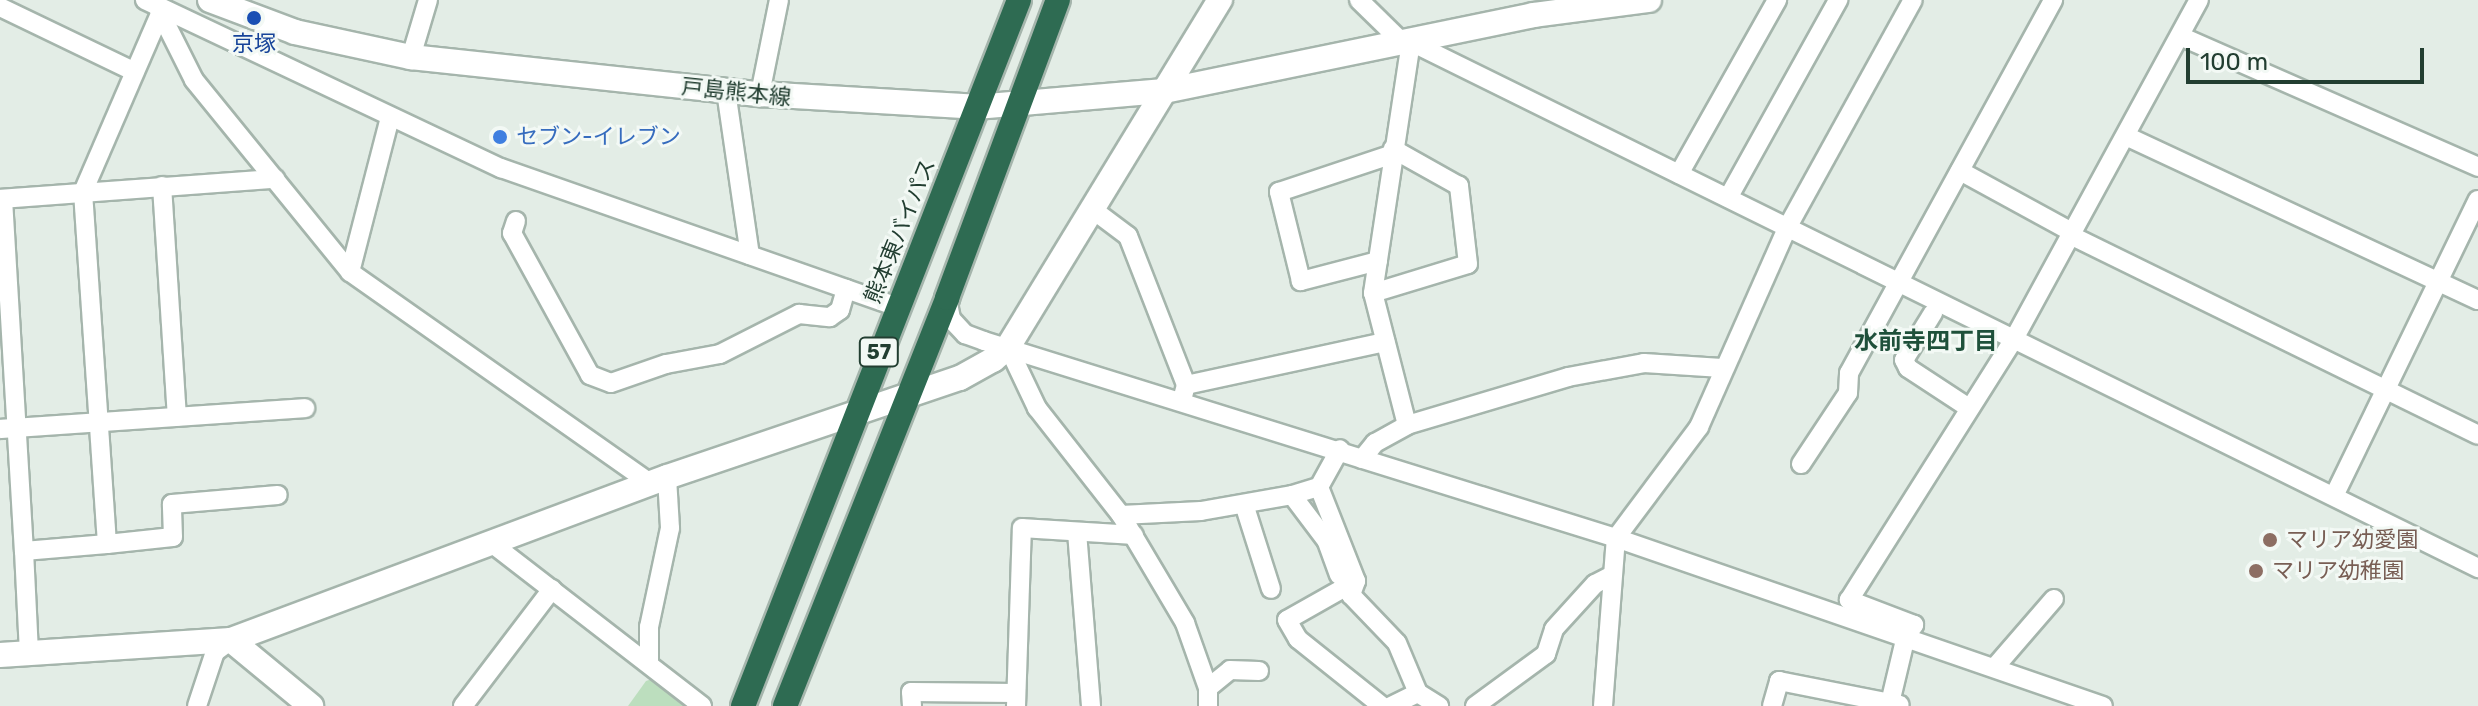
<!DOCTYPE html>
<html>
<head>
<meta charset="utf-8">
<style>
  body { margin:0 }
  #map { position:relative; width:2478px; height:706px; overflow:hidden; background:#e3ede6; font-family:Rubik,"Noto Sans JP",sans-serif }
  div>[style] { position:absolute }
  .green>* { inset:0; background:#bcdebe }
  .roads { filter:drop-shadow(2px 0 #a5b5ac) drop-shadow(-2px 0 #a5b5ac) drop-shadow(0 2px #a5b5ac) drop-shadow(0 -2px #a5b5ac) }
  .street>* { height:18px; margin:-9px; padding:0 9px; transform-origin:9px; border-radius:9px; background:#fff }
  .secondary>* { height:24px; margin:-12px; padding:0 12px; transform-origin:12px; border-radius:12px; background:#fff }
  .highway>* { height:24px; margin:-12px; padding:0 12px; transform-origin:12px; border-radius:12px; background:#2e6b52 }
  .dots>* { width:22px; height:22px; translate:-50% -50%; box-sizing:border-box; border:4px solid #f3f9f5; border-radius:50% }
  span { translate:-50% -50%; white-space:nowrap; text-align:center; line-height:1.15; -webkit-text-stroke:6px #f3f9f5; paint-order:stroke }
  .shield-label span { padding:2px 6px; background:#f3f9f5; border:2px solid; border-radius:6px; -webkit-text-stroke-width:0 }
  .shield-label { font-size:20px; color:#223e31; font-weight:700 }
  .transit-label { font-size:22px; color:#164399 }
  .street-label { font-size:22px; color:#223e31 }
  .shop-label { font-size:22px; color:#366cbe }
  .left { translate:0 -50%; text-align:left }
  .education-label { font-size:22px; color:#785e54 }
  .neighbourhood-label { font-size:24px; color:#1e503a; font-weight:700 }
  .scale { position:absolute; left:2186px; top:48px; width:238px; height:36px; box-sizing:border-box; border:4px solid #223e31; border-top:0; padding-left:10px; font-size:24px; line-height:28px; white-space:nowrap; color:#223e31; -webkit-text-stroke:6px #f3f9f5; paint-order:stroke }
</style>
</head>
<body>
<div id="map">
  <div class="green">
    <div style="clip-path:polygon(655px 678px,690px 706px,628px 706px,646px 681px)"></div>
  </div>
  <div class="roads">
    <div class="street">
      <div style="left:145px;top:0;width:394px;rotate:25.3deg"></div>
      <div style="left:501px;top:168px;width:421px;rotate:19.3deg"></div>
      <div style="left:1359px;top:0;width:63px;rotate:44.4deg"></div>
      <div style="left:0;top:7px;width:148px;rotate:25.7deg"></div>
      <div style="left:159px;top:10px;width:78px;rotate:63.4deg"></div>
      <div style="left:194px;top:80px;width:247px;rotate:50.9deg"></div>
      <div style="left:350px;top:272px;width:367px;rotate:35.1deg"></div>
      <div style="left:2180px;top:36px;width:326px;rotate:23.7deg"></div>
      <div style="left:411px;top:57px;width:59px;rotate:-73.4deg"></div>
      <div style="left:726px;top:91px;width:166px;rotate:81.7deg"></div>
      <div style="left:760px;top:94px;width:96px;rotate:-78.6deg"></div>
      <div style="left:2126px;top:136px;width:388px;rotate:25deg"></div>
      <div style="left:1960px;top:171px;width:128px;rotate:28.6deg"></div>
      <div style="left:1679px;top:174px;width:200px;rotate:-60.6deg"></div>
      <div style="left:162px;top:186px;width:231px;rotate:86.3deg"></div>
      <div style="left:1728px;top:198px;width:227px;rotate:-60.9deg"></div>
      <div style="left:0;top:199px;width:276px;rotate:-4.2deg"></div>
      <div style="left:3px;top:199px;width:353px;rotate:86.6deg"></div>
      <div style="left:1092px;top:209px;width:45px;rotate:36.9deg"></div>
      <div style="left:1128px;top:236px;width:160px;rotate:68.7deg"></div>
      <div style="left:1186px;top:385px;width:16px;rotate:105deg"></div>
      <div style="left:516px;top:221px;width:13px;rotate:108deg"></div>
      <div style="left:512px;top:233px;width:162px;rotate:61.2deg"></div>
      <div style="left:590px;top:375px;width:22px;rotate:21deg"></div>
      <div style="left:611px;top:383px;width:58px;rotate:-19.1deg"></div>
      <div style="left:666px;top:364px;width:55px;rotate:-10.5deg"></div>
      <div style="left:720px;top:354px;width:89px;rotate:-26.9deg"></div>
      <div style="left:799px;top:314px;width:31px;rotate:6deg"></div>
      <div style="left:830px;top:317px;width:12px;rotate:-35deg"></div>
      <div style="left:840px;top:310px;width:22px;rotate:-74deg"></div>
      <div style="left:2070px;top:235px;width:454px;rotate:26.1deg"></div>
      <div style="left:1378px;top:261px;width:80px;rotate:165.4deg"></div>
      <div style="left:1301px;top:281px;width:92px;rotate:-103.9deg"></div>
      <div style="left:1279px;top:192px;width:120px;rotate:-18.4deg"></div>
      <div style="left:350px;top:272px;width:160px;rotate:-75.5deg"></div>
      <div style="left:1373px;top:293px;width:99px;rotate:-17deg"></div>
      <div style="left:1468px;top:264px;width:79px;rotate:-96.6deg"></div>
      <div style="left:1459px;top:186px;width:76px;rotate:-150.7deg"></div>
      <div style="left:947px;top:298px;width:21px;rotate:79deg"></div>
      <div style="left:951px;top:319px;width:21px;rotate:47deg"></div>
      <div style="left:965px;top:334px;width:20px;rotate:20deg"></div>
      <div style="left:984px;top:341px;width:662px;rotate:17.31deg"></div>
      <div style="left:1616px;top:538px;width:515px;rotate:19.03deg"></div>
      <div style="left:1933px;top:313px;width:55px;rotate:121.7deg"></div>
      <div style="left:1904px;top:360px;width:9px;rotate:63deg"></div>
      <div style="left:1908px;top:368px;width:73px;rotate:33.3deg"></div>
      <div style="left:1008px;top:347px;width:68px;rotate:64.6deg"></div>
      <div style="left:1037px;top:408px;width:136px;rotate:51.9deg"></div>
      <div style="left:1121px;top:515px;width:126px;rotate:59.3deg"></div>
      <div style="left:1185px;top:623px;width:69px;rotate:70.5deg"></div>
      <div style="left:1208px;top:688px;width:18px;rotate:90deg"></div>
      <div style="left:1186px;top:385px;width:204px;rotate:-12.2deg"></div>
      <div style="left:1407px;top:425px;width:136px;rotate:-104.4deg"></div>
      <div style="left:1373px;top:293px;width:254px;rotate:-81.4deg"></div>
      <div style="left:1411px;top:42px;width:1190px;rotate:26.24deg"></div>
      <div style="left:0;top:429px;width:306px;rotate:-3.9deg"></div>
      <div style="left:1362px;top:459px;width:21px;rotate:-51deg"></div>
      <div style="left:1375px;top:443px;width:37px;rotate:-29deg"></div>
      <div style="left:1407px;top:425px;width:168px;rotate:-16.6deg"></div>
      <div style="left:1568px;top:377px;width:77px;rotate:-10.4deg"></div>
      <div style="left:1644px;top:363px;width:78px;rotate:3.7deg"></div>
      <div style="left:1801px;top:464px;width:85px;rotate:-56.5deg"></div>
      <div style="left:1848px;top:393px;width:20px;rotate:-87deg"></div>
      <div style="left:1849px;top:373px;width:425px;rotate:-61.3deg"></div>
      <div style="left:1319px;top:487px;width:43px;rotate:-61.1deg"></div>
      <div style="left:2334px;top:496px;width:329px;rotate:-64.1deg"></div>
      <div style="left:1244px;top:504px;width:89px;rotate:72.4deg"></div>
      <div style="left:1121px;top:515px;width:80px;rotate:-2.9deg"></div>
      <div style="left:1201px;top:511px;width:92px;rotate:-10deg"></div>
      <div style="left:1077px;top:532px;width:175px;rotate:85.4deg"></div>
      <div style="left:490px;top:542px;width:268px;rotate:37.7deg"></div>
      <div style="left:107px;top:544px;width:66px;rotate:-6.1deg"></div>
      <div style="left:173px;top:537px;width:33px;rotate:-92deg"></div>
      <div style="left:172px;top:504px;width:106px;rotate:-4.9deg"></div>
      <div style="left:1339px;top:575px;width:37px;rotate:-110deg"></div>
      <div style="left:1326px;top:540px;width:56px;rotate:-127.1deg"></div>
      <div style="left:1292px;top:495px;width:28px;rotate:-17deg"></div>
      <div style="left:1319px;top:487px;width:101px;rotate:68.5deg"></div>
      <div style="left:1356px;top:581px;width:15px;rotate:110deg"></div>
      <div style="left:1351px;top:595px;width:66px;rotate:46.2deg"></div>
      <div style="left:1397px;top:643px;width:54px;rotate:67.2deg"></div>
      <div style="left:1418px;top:693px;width:25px;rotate:32deg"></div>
      <div style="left:1356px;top:581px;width:79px;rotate:150.5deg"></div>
      <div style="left:1287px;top:620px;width:22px;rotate:60deg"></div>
      <div style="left:1298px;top:639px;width:107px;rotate:38.6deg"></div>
      <div style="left:29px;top:653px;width:102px;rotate:-92.8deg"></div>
      <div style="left:24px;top:551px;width:83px;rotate:-4.8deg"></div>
      <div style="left:107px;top:544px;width:353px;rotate:-93.9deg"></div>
      <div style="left:83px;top:192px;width:194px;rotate:-66.6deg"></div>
      <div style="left:649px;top:661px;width:34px;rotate:-90deg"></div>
      <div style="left:649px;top:627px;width:101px;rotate:-78deg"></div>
      <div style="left:670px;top:528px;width:51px;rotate:-93.4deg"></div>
      <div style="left:1995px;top:667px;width:90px;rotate:-49.1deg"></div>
      <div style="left:1208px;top:688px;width:28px;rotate:-39deg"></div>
      <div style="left:1230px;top:670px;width:29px;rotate:2deg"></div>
      <div style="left:1890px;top:703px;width:69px;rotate:-76.6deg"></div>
      <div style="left:1906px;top:636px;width:14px;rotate:-54deg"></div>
      <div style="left:1914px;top:625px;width:70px;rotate:-159deg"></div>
      <div style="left:1849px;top:600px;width:309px;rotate:-57.7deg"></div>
      <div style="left:2014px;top:339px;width:386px;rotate:-61.4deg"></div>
      <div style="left:197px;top:706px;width:57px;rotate:-71.6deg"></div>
      <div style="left:215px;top:652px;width:20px;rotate:-37deg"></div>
      <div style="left:463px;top:706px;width:147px;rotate:-52.7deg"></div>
      <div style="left:912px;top:706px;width:14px;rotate:-94deg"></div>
      <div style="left:911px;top:692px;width:105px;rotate:0.5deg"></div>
      <div style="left:1016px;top:706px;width:178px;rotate:-88.1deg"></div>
      <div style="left:1022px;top:528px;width:112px;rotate:3.6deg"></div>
      <div style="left:1391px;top:706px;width:30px;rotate:-26deg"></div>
      <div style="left:1475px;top:706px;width:88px;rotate:-36.2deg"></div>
      <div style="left:1546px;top:654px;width:26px;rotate:-72deg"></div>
      <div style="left:1554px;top:629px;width:61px;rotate:-47.7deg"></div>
      <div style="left:1595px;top:584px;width:18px;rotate:-27deg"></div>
      <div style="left:1603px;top:706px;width:169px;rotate:-85.6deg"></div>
      <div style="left:1616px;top:538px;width:139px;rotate:-53.2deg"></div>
      <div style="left:1699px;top:427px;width:218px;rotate:-66.1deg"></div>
      <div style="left:1787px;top:228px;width:260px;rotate:-61.1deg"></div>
      <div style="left:1772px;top:706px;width:26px;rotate:-74deg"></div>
      <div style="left:1779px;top:681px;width:123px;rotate:11.2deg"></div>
    </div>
    <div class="secondary">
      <div style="left:210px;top:0;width:91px;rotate:20.6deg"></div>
      <div style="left:295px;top:32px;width:119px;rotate:12.2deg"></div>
      <div style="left:411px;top:57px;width:351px;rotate:6.1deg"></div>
      <div style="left:760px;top:94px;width:216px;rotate:3.4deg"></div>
      <div style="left:976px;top:107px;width:189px;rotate:-4.9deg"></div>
      <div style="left:1164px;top:91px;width:377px;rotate:-11.6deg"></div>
      <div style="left:1533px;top:15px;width:117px;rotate:-7.4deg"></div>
      <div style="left:231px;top:640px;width:104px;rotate:39.5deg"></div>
      <div style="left:0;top:655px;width:231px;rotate:-3.7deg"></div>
      <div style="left:231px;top:640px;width:465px;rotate:-20.5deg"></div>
      <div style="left:667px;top:477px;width:309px;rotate:-18.7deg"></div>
      <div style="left:960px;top:378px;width:38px;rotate:-29deg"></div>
      <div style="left:993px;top:360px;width:20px;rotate:-41deg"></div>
      <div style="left:1008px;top:347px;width:407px;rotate:-58.6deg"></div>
    </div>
    <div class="highway">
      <div style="left:743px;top:706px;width:758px;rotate:-68.65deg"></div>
      <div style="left:785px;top:706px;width:439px;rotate:-68.3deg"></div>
      <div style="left:947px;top:298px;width:318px;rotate:-69.6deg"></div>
    </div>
  </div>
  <div class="dots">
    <div style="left:254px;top:18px;background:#1a4fb4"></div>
    <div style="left:500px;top:137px;background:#3f7fe0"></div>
    <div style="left:2270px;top:540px;background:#8d6e63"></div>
    <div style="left:2256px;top:571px;background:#8d6e63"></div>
  </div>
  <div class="shield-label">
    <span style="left:879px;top:352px">57</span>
  </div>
  <div class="transit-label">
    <span style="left:254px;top:44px">京塚</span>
  </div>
  <div class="street-label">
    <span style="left:736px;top:92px;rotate:6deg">戸島熊本線</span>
    <span style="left:900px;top:231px;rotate:-68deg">熊本東バイパス</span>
  </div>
  <div class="shop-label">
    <span class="left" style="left:516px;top:137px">セブン-イレブン</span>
  </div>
  <div class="education-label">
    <span class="left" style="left:2286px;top:540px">マリア幼愛園</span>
    <span class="left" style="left:2272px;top:571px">マリア幼稚園</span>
  </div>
  <div class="neighbourhood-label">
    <span style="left:1926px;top:342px">水前寺四丁目</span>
  </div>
  <div class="scale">100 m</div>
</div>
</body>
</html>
